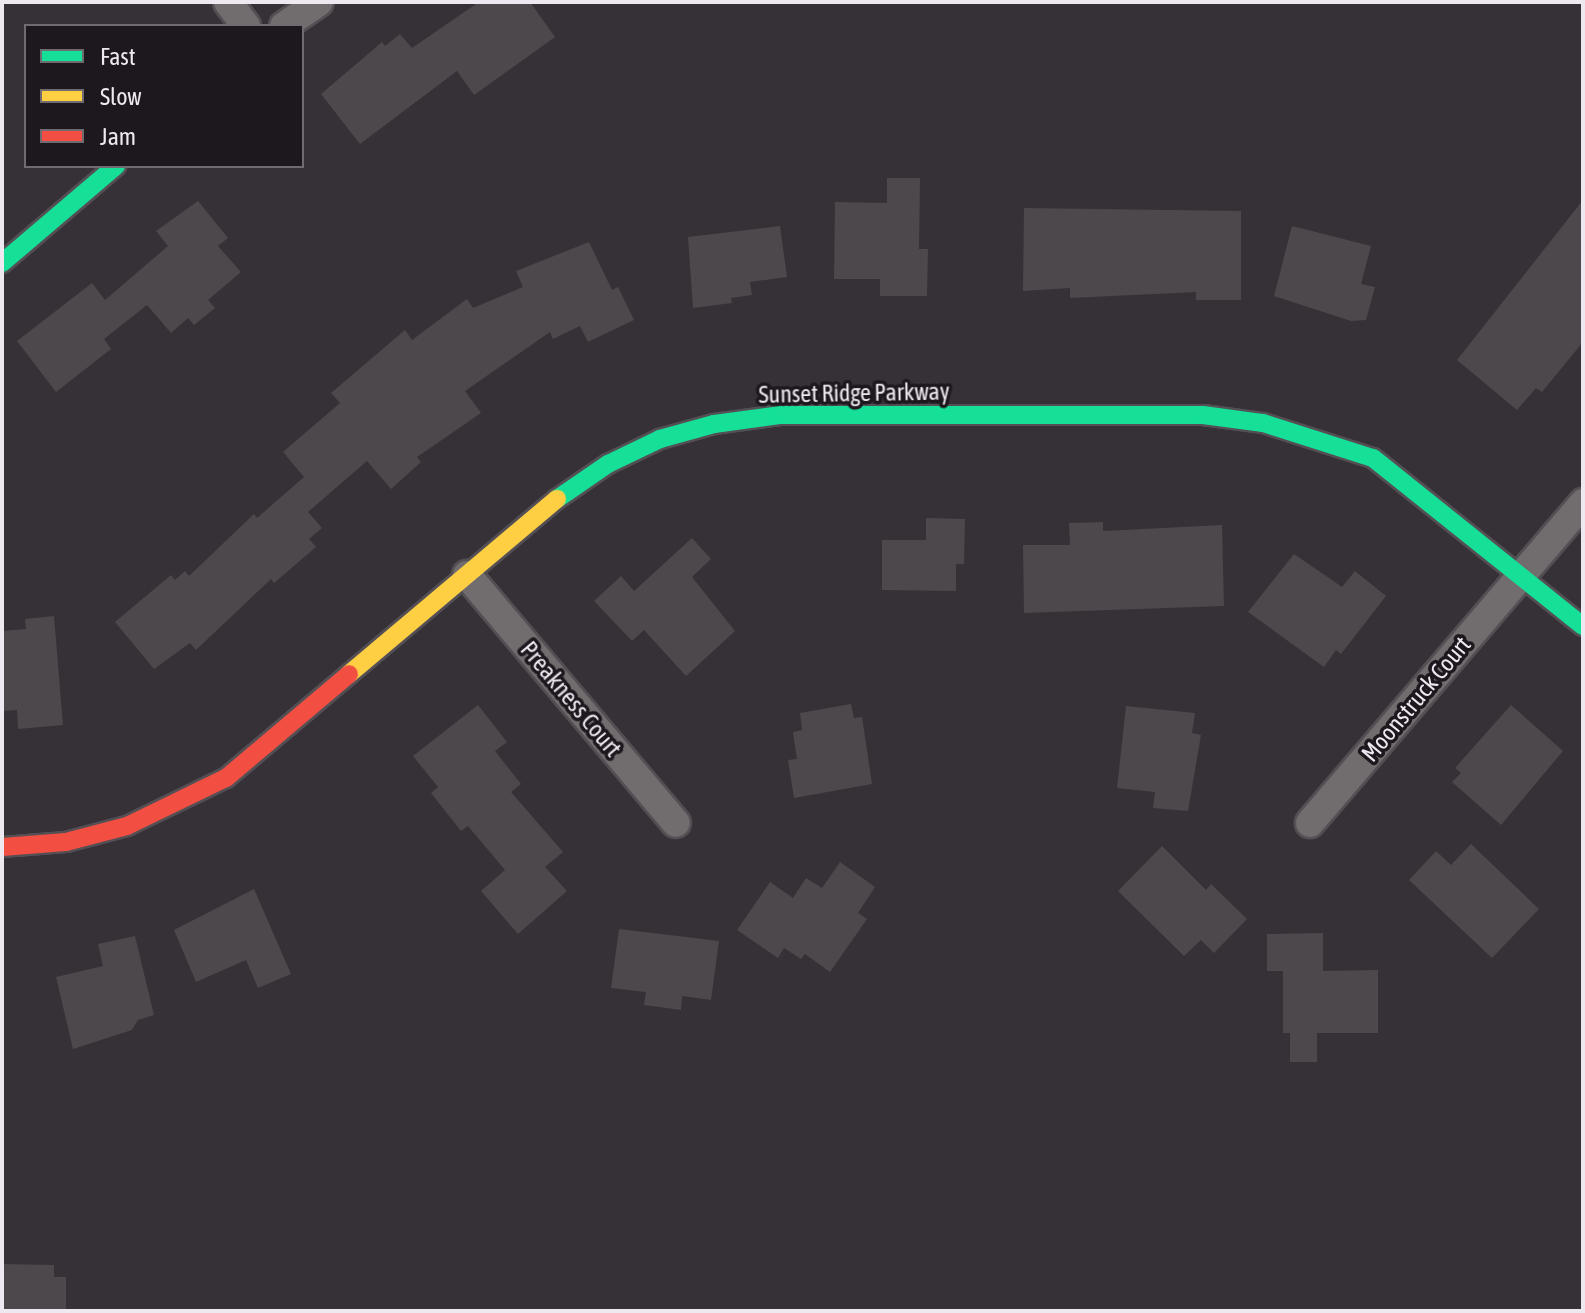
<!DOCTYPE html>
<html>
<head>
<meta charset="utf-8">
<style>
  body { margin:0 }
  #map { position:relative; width:1585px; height:1313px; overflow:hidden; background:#363137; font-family:"Asap Condensed",sans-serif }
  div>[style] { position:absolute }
  .building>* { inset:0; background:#4d484c }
  .roads { filter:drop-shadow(2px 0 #534f54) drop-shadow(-2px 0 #534f54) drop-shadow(0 2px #534f54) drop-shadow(0 -2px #534f54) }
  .street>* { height:28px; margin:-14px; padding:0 14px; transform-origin:14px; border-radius:14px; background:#716d6e }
  .fast>* { height:18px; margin:-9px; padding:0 9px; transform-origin:9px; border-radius:9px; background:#16e098 }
  .slow>* { height:18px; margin:-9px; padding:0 9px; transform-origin:9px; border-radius:9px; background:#ffcf43 }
  .jam>* { height:18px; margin:-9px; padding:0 9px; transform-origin:9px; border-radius:9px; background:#f24e42 }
  span { translate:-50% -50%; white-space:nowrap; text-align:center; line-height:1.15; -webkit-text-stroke:7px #1c181d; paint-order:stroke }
  .street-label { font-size:24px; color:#eee8f0 }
  .frame { position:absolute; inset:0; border:4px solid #eee8f0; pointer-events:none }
  .legend { position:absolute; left:24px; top:24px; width:280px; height:144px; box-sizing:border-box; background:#1c181d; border:2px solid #706b71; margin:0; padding:10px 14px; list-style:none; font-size:24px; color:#eee8f0 }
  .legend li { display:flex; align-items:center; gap:16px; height:40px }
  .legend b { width:40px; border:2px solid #706b71 }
</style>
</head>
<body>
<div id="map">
  <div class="building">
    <div style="clip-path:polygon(479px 2px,530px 2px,555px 37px,474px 95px,457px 71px,360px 144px,321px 94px,382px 42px,385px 46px,400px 34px,412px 48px)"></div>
    <div style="clip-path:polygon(887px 178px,920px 178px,919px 249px,928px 249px,927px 296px,880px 296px,880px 279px,834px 279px,835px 202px,887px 203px)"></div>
    <div style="clip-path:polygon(1583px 200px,1583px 342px,1542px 392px,1536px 388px,1517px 410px,1457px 360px)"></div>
    <div style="clip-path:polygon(198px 201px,228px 238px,218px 246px,241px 272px,208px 300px,215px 308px,194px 325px,188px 318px,171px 333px,147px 305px,104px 339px,111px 349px,56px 392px,17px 341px,92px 283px,105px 300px,168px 246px,156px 231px)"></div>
    <div style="clip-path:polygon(1024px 208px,1241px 211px,1241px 300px,1196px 300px,1196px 292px,1070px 298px,1070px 288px,1023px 291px)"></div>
    <div style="clip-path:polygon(780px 226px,787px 277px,750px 282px,752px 295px,731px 298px,732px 303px,693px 308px,688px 237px)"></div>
    <div style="clip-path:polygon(1292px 226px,1371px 246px,1361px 284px,1375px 287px,1366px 320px,1351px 321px,1274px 296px)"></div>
    <div style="clip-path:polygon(589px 242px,612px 290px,618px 287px,634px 320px,588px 342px,580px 326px,553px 339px,550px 332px,465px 391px,481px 413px,417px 457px,421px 462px,391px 489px,367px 461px,308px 512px,322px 528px,309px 539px,316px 547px,274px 583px,271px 579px,196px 650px,190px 643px,154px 669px,115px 622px,171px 575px,175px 580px,185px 571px,189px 576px,254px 514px,257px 518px,304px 477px,283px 452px,340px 403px,331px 393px,405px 330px,412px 340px,467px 299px,473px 308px,523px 287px,516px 271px)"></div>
    <div style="clip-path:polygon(926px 518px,965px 519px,964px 564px,956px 564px,956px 591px,882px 590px,882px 540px,926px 540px)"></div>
    <div style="clip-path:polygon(1103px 522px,1103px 531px,1222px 525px,1224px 606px,1024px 613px,1023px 545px,1070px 545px,1069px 523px)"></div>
    <div style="clip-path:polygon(692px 538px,711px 559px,692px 577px,735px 631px,686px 676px,644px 630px,632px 641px,594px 601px,621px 576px,634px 591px)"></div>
    <div style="clip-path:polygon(1294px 554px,1342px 587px,1355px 571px,1386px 596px,1341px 654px,1336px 650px,1324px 667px,1248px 612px)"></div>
    <div style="clip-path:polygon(54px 616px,63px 725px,18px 729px,17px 710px,2px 711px,2px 631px,26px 629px,25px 619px)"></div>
    <div style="clip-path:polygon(851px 704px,854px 718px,862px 717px,872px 784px,794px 798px,788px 760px,797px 759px,793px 732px,802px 730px,800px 713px)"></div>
    <div style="clip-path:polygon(478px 705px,507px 742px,495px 751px,521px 784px,511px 792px,563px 852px,545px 867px,567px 891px,518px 934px,481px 891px,505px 870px,468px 826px,461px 831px,431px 793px,438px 787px,413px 756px)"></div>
    <div style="clip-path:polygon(1511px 705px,1563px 751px,1501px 825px,1452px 782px,1461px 773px,1455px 768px)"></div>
    <div style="clip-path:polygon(1126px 706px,1195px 713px,1192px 733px,1201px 735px,1188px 811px,1153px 808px,1155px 792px,1117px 788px)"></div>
    <div style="clip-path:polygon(1471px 844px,1539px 909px,1492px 958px,1409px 880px,1436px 851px,1451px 865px)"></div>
    <div style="clip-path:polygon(1162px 846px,1206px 890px,1211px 884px,1247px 919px,1214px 953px,1201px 940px,1184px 956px,1118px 891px)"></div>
    <div style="clip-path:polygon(840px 862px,875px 887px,858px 913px,867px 919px,830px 972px,805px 954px,801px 959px,784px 948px,778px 958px,737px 930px,770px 882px,793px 898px,806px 878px,822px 888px)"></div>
    <div style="clip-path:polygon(254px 889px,291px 974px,258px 988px,246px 960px,196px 982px,174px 930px)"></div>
    <div style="clip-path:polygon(619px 929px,719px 941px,711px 1000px,682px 996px,681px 1010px,644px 1005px,646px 992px,611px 988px)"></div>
    <div style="clip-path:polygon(1323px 933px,1323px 971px,1378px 970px,1378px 1033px,1317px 1033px,1317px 1062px,1290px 1062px,1290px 1033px,1283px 1033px,1283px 971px,1267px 971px,1267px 934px)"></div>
    <div style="clip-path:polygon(135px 936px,154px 1015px,138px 1020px,132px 1030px,73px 1049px,56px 977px,103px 966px,98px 944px)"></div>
    <div style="clip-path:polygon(2px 1264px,54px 1265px,54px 1277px,66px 1277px,66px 1311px,2px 1311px)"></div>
  </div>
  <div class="roads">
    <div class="street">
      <div style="left:228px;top:2px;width:30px;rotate:53deg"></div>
      <div style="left:284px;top:26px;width:42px;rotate:-34.4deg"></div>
      <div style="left:467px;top:575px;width:324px;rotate:49.9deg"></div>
      <div style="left:1310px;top:823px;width:421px;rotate:-49.5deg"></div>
    </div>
    <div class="fast">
      <div style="left:2px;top:263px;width:150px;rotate:-40.4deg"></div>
      <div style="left:557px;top:499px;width:62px;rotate:-34.5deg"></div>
      <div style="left:608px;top:464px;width:58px;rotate:-25.7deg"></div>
      <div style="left:660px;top:439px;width:56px;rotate:-15.5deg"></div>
      <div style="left:714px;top:424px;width:68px;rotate:-7.7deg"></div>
      <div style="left:781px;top:415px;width:422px"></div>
      <div style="left:1203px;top:415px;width:61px;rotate:7.6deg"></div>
      <div style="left:1263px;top:423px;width:115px;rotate:17.7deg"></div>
      <div style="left:1373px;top:458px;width:269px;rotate:38.7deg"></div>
    </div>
    <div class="slow">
      <div style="left:349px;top:674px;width:272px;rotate:-40.1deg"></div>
    </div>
    <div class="jam">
      <div style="left:2px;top:847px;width:64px;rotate:-4.5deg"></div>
      <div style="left:66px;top:842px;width:63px;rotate:-14.7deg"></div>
      <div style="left:127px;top:826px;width:110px;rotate:-25.9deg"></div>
      <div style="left:226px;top:778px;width:161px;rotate:-40.2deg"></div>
    </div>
  </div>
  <div class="street-label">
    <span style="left:854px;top:393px;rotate:-1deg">Sunset Ridge Parkway</span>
    <span style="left:571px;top:699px;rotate:50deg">Preakness Court</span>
    <span style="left:1416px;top:699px;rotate:-50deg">Moonstruck Court</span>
  </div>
  <div class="frame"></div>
  <ul class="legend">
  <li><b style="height:10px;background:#16e098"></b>Fast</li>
  <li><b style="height:10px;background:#ffcf43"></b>Slow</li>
  <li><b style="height:10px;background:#f24e42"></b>Jam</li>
  </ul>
</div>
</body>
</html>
